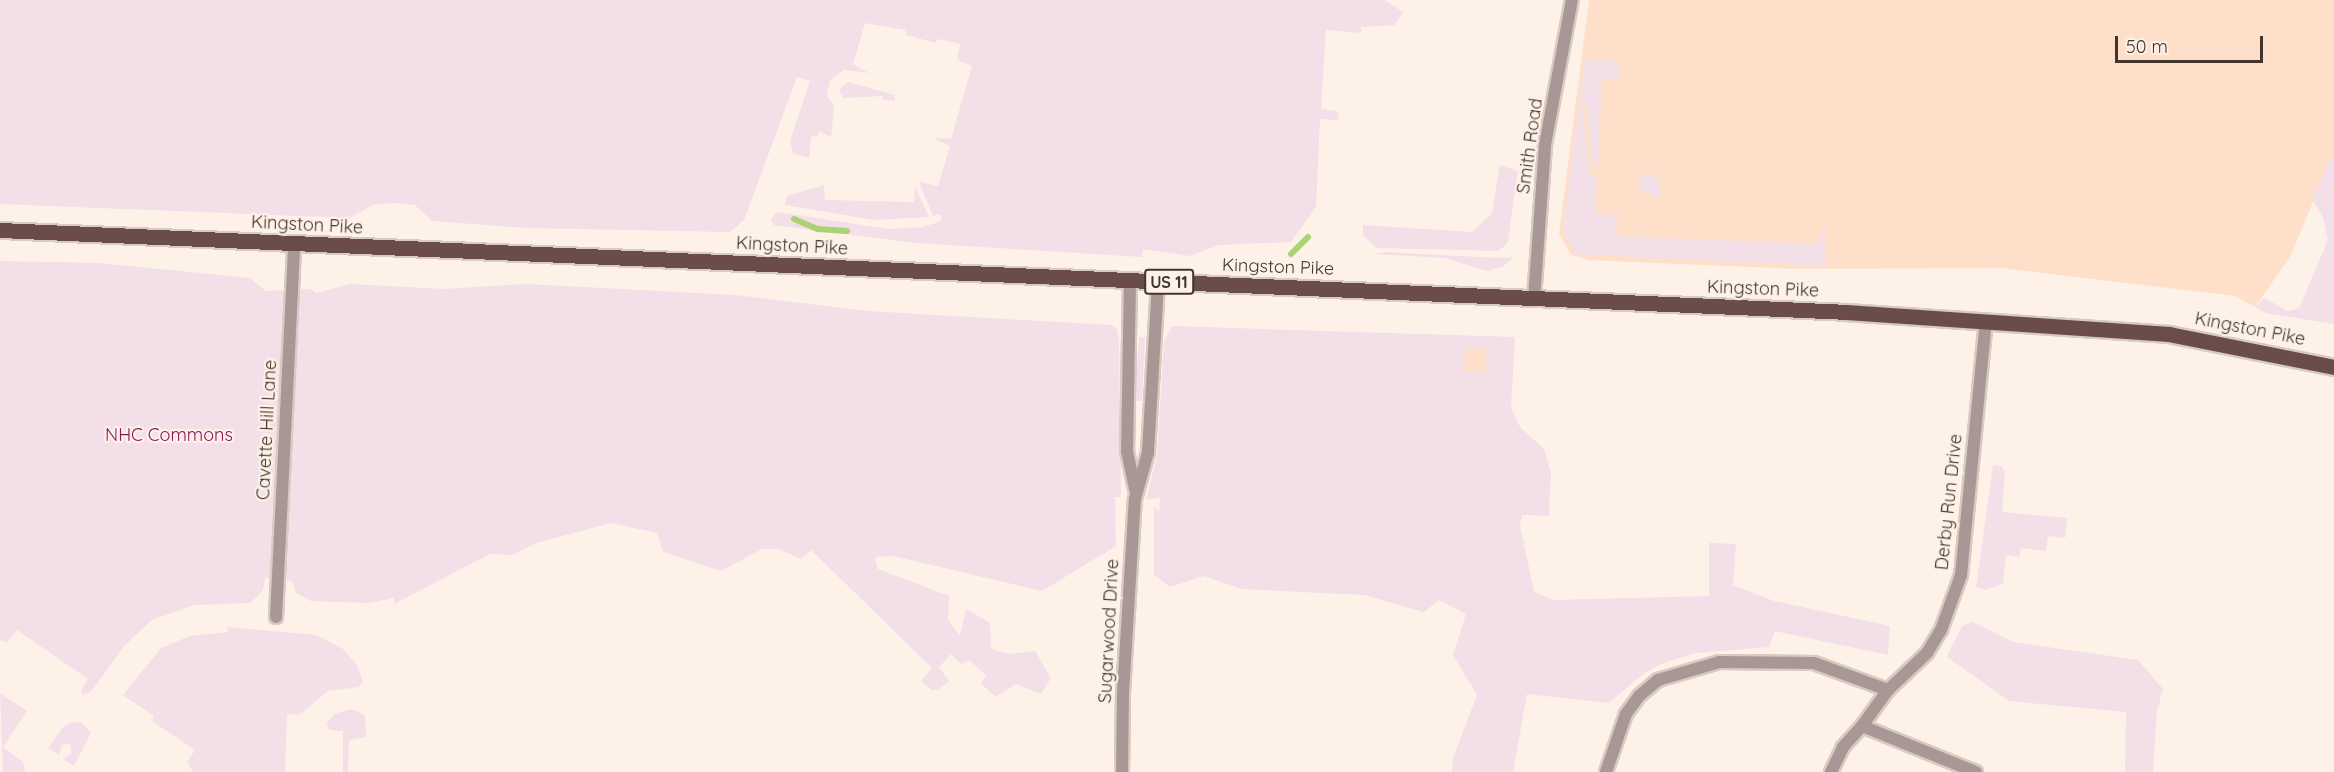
<!DOCTYPE html>
<html>
<head>
<meta charset="utf-8">
<style>
  body { margin:0 }
  #map { position:relative; width:2334px; height:772px; overflow:hidden; background:#fdf1e8; font-family:Quicksand,sans-serif }
  div>[style] { position:absolute }
  .built>* { inset:0; background:#fedfca }
  .green>* { inset:0; background:#f3dfe8 }
  .stream>* { height:6px; margin:-3px; padding:0 3px; transform-origin:3px; border-radius:3px; background:#acd273 }
  .roads { filter:drop-shadow(2px 0 #d7cbc2) drop-shadow(-2px 0 #d7cbc2) drop-shadow(0 2px #d7cbc2) drop-shadow(0 -2px #d7cbc2) }
  .minor>* { height:12px; margin:-6px; padding:0 6px; transform-origin:6px; border-radius:6px; background:#a99796 }
  .tertiary>* { height:12px; margin:-6px; padding:0 6px; transform-origin:6px; border-radius:6px; background:#a99796 }
  .primary>* { height:15px; margin:-7.5px; padding:0 7.5px; transform-origin:7.5px; border-radius:7.5px; background:#6a4d4b }
  span { translate:-50% -50%; white-space:nowrap; text-align:center; line-height:1.15; -webkit-text-stroke:4.5px #fdf1e8; paint-order:stroke }
  .shield-label span { padding:2px 4px; background:#fdf1e8; border:2px solid; border-radius:4px; -webkit-text-stroke-width:0 }
  .shield-label { font-size:16px; color:#41352c; font-weight:700 }
  .street-label { font-size:18px; color:#41352c }
  .park-label { font-size:18px; color:#87175c }
  .scale { position:absolute; left:2115px; top:36px; width:148px; height:27px; box-sizing:border-box; border:3px solid #41352c; border-top:0; padding-left:8px; font-size:18px; line-height:21px; white-space:nowrap; color:#41352c; -webkit-text-stroke:4px #fdf1e8; paint-order:stroke }
</style>
</head>
<body>
<div id="map">
  <div class="built">
    <div style="clip-path:polygon(1589px 0,2334px 0,2334px 152px,2290px 257px,2255px 307px,2235px 296px,2001px 268px,1797px 269px,1588px 260px,1571px 255px,1559px 234px)"></div>
    <div style="clip-path:polygon(1467px 348px,1487px 349px,1485px 374px,1462px 371px)"></div>
  </div>
  <div class="green">
    <div style="clip-path:polygon(0 0,1385px 0,1403px 12px,1395px 25px,1361px 27px,1361px 33px,1326px 30px,1321px 109px,1337px 111px,1339px 117px,1337px 120px,1320px 119px,1316px 207px,1291px 242px,1219px 245px,1190px 256px,1143px 249px,1142px 257px,916px 243px,774px 225px,771px 219px,777px 212px,889px 229px,923px 227px,942px 221px,940px 214px,933px 216px,919px 182px,938px 186px,950px 146px,933px 138px,951px 139px,972px 66px,957px 60px,960px 44px,939px 39px,935px 43px,907px 35px,905px 30px,865px 23px,853px 64px,869px 73px,844px 70px,830px 80px,827px 95px,834px 106px,831px 137px,819px 131px,818px 137px,811px 136px,809px 158px,793px 153px,790px 141px,810px 81px,797px 77px,744px 220px,730px 232px,525px 228px,432px 221px,415px 205px,394px 203px,373px 205px,349px 218px,0 204px)"></div>
    <div style="clip-path:polygon(1611px 59px,1619px 66px,1619px 78px,1602px 80px,1598px 166px,1593px 166px,1586px 104px,1579px 103px,1585px 60px)"></div>
    <div style="clip-path:polygon(848px 82px,895px 95px,894px 101px,883px 100px,883px 96px,843px 98px,839px 90px)"></div>
    <div style="clip-path:polygon(1578px 108px,1582px 108px,1590px 175px,1597px 175px,1595px 213px,1617px 216px,1616px 236px,1820px 244px,1821px 230px,1826px 227px,1826px 266px,1575px 254px,1563px 231px)"></div>
    <div style="clip-path:polygon(2334px 152px,2334px 324px,2265px 313px,2255px 307px,2264px 298px,2288px 311px,2299px 308px,2328px 240px,2323px 217px,2312px 199px)"></div>
    <div style="clip-path:polygon(1500px 165px,1518px 171px,1508px 242px,1499px 251px,1377px 248px,1363px 236px,1363px 225px,1472px 232px,1492px 213px)"></div>
    <div style="clip-path:polygon(1639px 174px,1655px 175px,1654px 180px,1661px 181px,1658px 198px,1640px 190px)"></div>
    <div style="clip-path:polygon(824px 185px,825px 200px,914px 202px,915px 186px,929px 217px,874px 220px,785px 205px,787px 196px)"></div>
    <div style="clip-path:polygon(1385px 252px,1479px 257px,1513px 258px,1502px 267px,1486px 271px,1445px 258px,1373px 254px)"></div>
    <div style="clip-path:polygon(0 261px,99px 263px,250px 278px,266px 291px,311px 289px,316px 293px,350px 284px,443px 289px,526px 284px,736px 295px,867px 311px,1111px 325px,1117px 329px,1119px 340px,1121px 497px,1115px 497px,1116px 546px,1042px 591px,893px 556px,875px 557px,878px 569px,949px 596px,948px 620px,960px 636px,966px 609px,990px 623px,991px 649px,1009px 654px,1035px 651px,1051px 678px,1041px 694px,1016px 684px,995px 697px,981px 683px,986px 675px,969px 660px,961px 664px,951px 654px,939px 667px,949px 681px,937px 690px,931px 690px,921px 681px,932px 668px,811px 550px,801px 559px,778px 549px,762px 549px,721px 571px,663px 552px,657px 533px,611px 523px,536px 543px,512px 555px,490px 554px,394px 604px,394px 598px,368px 603px,311px 601px,296px 593px,292px 581px,265px 578px,263px 590px,251px 603px,194px 605px,152px 620px,124px 646px,91px 692px,83px 695px,81px 690px,88px 679px,17px 630px,7px 643px,0 640px)"></div>
    <div style="clip-path:polygon(evenodd,1172px 326px,1515px 337px,1511px 408px,1520px 427px,1544px 449px,1551px 473px,1549px 516px,1522px 515px,1520px 525px,1534px 592px,1554px 600px,1709px 596px,1709px 543px,1736px 544px,1733px 585px,1774px 601px,1890px 626px,1888px 655px,1775px 631px,1769px 647px,1696px 653px,1663px 663px,1643px 674px,1609px 703px,1527px 694px,1513px 772px,1452px 772px,1453px 758px,1477px 695px,1453px 655px,1466px 614px,1439px 600px,1424px 612px,1364px 595px,1242px 589px,1204px 576px,1170px 587px,1154px 575px,1154px 507px,1159px 511px,1160px 498px,1146px 500px,1157px 456px,1164px 342px,1172px 326px,1467px 348px,1487px 349px,1485px 373px,1462px 371px,1467px 348px)"></div>
    <div style="clip-path:polygon(1139px 337px,1145px 337px,1142px 401px,1135px 401px)"></div>
    <div style="clip-path:polygon(1993px 465px,2002px 466px,2005px 473px,2002px 512px,2067px 518px,2066px 527px,2065px 538px,2048px 536px,2046px 551px,2021px 548px,2019px 557px,2006px 555px,2003px 584px,1985px 590px,1976px 587px)"></div>
    <div style="clip-path:polygon(1973px 622px,2013px 642px,2138px 660px,2163px 689px,2157px 711px,2153px 772px,2125px 772px,2126px 712px,2009px 701px,1947px 657px,1962px 626px)"></div>
    <div style="clip-path:polygon(227px 627px,316px 635px,343px 649px,357px 665px,363px 682px,359px 687px,328px 691px,299px 715px,287px 714px,285px 772px,193px 772px,187px 762px,195px 750px,152px 721px,154px 716px,123px 695px,161px 648px,190px 636px,228px 632px)"></div>
    <div style="clip-path:polygon(0 693px,27px 711px,3px 747px,23px 762px,25px 772px,3px 772px)"></div>
    <div style="clip-path:polygon(352px 709px,365px 715px,366px 737px,349px 740px,348px 772px,343px 772px,343px 731px,330px 730px,326px 725px,334px 714px)"></div>
    <div style="clip-path:polygon(72px 722px,82px 723px,91px 733px,74px 766px,63px 759px,72px 753px,70px 744px,62px 745px,59px 755px,48px 748px,63px 727px)"></div>
  </div>
  <div class="stream">
    <div style="left:794px;top:219px;width:26px;rotate:23deg"></div>
    <div style="left:818px;top:229px;width:29px;rotate:4deg"></div>
    <div style="left:1291px;top:254px;width:24px;rotate:-45deg"></div>
  </div>
  <div class="roads">
    <div class="minor">
      <div style="left:1130px;top:281px;width:170px;rotate:91deg"></div>
      <div style="left:1127px;top:451px;width:40px;rotate:78deg"></div>
      <div style="left:276px;top:617px;width:373px;rotate:-87.2deg"></div>
      <div style="left:1862px;top:726px;width:44px;rotate:-54.2deg"></div>
      <div style="left:1888px;top:690px;width:54px;rotate:-43.5deg"></div>
      <div style="left:1927px;top:653px;width:27px;rotate:-59deg"></div>
      <div style="left:1941px;top:630px;width:59px;rotate:-70deg"></div>
      <div style="left:1961px;top:575px;width:255px;rotate:-84.4deg"></div>
      <div style="left:1122px;top:772px;width:79px;rotate:-89.3deg"></div>
      <div style="left:1123px;top:693px;width:194px;rotate:-86.5deg"></div>
      <div style="left:1135px;top:499px;width:49px;rotate:-74.5deg"></div>
      <div style="left:1148px;top:452px;width:170px;rotate:-86.6deg"></div>
      <div style="left:1606px;top:772px;width:61px;rotate:-71deg"></div>
      <div style="left:1626px;top:714px;width:22px;rotate:-54deg"></div>
      <div style="left:1639px;top:696px;width:25px;rotate:-40deg"></div>
      <div style="left:1658px;top:680px;width:64px;rotate:-16.4deg"></div>
      <div style="left:1719px;top:662px;width:95px;rotate:0.6deg"></div>
      <div style="left:1814px;top:663px;width:79px;rotate:20deg"></div>
      <div style="left:1831px;top:772px;width:28px;rotate:-64deg"></div>
      <div style="left:1843px;top:747px;width:28px;rotate:-48deg"></div>
      <div style="left:1862px;top:726px;width:123px;rotate:22deg"></div>
    </div>
    <div class="tertiary">
      <div style="left:1534px;top:299px;width:154px;rotate:-85.9deg"></div>
      <div style="left:1545px;top:145px;width:147px;rotate:-79.5deg"></div>
    </div>
    <div class="primary">
      <div style="left:0;top:230px;width:1848px;rotate:2.54deg"></div>
      <div style="left:1846px;top:312px;width:324px;rotate:3.9deg"></div>
      <div style="left:2169px;top:334px;width:168px;rotate:11.3deg"></div>
    </div>
  </div>
  <div class="shield-label">
    <span style="left:1169px;top:282px">US 11</span>
  </div>
  <div class="street-label">
    <span style="left:1530px;top:146px;rotate:-82deg">Smith Road</span>
    <span style="left:307px;top:225px;rotate:3deg">Kingston Pike</span>
    <span style="left:792px;top:246px;rotate:3deg">Kingston Pike</span>
    <span style="left:1278px;top:267px;rotate:2deg">Kingston Pike</span>
    <span style="left:1763px;top:289px;rotate:2deg">Kingston Pike</span>
    <span style="left:2250px;top:329px;rotate:11deg">Kingston Pike</span>
    <span style="left:267px;top:430px;rotate:-87deg">Cavette Hill Lane</span>
    <span style="left:1949px;top:502px;rotate:-84deg">Derby Run Drive</span>
    <span style="left:1109px;top:631px;rotate:-87deg">Sugarwood Drive</span>
  </div>
  <div class="park-label">
    <span style="left:169px;top:435px">NHC Commons</span>
  </div>
  <div class="scale">50 m</div>
</div>
</body>
</html>
